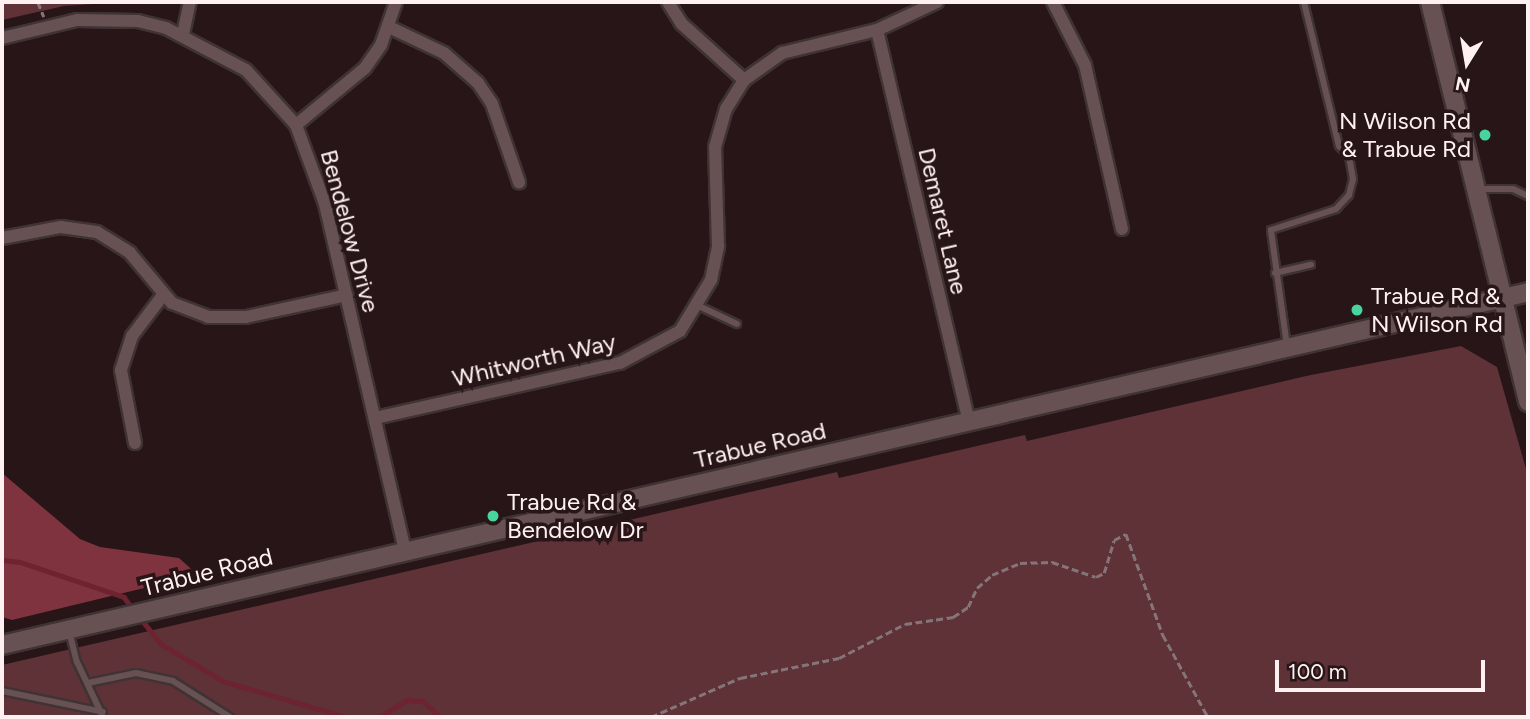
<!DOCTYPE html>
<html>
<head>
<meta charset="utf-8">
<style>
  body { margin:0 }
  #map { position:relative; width:1530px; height:719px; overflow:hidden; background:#271517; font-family:Figtree,sans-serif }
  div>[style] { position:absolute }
  .green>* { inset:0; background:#5e3237 }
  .forest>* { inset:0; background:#7f333f }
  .stream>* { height:4.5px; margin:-2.25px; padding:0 2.25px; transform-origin:2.25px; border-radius:2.25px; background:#6d2330 }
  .path>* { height:2.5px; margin-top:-1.25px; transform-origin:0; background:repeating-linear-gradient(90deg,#867577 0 7px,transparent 0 10.5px) }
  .roads { filter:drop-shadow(2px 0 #3f3334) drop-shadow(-2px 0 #3f3334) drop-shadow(0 2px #3f3334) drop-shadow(0 -2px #3f3334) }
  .service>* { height:6px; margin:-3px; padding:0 3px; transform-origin:3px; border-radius:3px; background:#675153 }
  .minor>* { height:12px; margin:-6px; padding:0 6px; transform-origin:6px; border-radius:6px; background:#675153 }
  .secondary>* { height:18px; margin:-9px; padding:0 9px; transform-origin:9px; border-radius:9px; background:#675153 }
  .dots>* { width:19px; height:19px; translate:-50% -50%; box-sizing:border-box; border:4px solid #271517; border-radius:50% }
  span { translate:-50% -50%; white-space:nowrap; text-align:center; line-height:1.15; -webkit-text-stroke:7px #271517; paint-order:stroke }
  .poi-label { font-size:24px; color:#fff1f2 }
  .right { translate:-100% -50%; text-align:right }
  .left { translate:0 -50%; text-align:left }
  .street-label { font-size:24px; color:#fff1f2 }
  .frame { position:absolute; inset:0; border:4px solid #fff1f2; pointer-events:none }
  .north { position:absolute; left:1432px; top:28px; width:70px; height:70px; -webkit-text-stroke:5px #271517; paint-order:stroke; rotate:191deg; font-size:19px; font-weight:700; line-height:28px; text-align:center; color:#fff1f2 }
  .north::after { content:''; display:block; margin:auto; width:24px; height:32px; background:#fff1f2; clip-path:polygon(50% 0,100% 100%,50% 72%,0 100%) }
  .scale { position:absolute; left:1275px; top:660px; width:210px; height:32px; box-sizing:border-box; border:4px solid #fff1f2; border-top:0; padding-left:9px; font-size:21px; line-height:24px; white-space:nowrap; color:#fff1f2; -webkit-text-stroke:5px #271517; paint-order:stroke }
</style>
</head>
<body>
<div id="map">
  <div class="green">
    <div style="clip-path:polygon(2px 2px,108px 2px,108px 3px,64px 6px,2px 20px)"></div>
    <div style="clip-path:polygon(1461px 346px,1497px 367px,1528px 476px,1528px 717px,2px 717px,2px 665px,837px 472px,839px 478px,1025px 435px,1027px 441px,1306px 376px)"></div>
  </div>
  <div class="forest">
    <div style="clip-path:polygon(2px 473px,80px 539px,100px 547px,179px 558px,198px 575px,12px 620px,2px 617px)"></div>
  </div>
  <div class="stream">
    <div style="left:2px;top:560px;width:18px;rotate:6deg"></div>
    <div style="left:20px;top:562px;width:110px;rotate:18.6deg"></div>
    <div style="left:124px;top:597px;width:15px;rotate:53deg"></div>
    <div style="left:141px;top:619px;width:32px;rotate:51deg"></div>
    <div style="left:161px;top:644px;width:72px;rotate:30.8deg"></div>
    <div style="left:223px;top:681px;width:128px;rotate:16.3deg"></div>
    <div style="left:379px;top:717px;width:33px;rotate:-31deg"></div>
    <div style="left:407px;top:700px;width:16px;rotate:4deg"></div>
    <div style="left:423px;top:701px;width:23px;rotate:43deg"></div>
  </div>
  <div class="path">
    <div style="left:38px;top:2px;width:16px;rotate:68deg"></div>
    <div style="left:651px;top:717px;width:97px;rotate:-23.7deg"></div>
    <div style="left:740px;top:678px;width:101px;rotate:-11.4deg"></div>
    <div style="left:839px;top:658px;width:74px;rotate:-27.3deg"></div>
    <div style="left:905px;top:624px;width:49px;rotate:-8.3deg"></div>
    <div style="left:953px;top:617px;width:18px;rotate:-34deg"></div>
    <div style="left:968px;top:607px;width:21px;rotate:-65deg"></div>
    <div style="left:977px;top:588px;width:20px;rotate:-41deg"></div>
    <div style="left:992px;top:575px;width:30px;rotate:-23deg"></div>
    <div style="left:1020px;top:563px;width:32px;rotate:-2deg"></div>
    <div style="left:1052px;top:562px;width:46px;rotate:18.8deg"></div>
    <div style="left:1096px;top:577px;width:9px;rotate:-27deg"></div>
    <div style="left:1104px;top:573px;width:34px;rotate:-73deg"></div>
    <div style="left:1114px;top:540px;width:13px;rotate:-27deg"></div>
    <div style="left:1126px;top:534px;width:108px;rotate:69.9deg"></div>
    <div style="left:1163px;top:635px;width:94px;rotate:61.2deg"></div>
  </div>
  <div class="roads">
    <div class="service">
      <div style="left:1479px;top:189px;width:34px"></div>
      <div style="left:1513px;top:189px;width:17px;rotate:25deg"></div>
      <div style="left:1275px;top:273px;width:37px;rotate:-13deg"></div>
      <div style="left:699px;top:306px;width:42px;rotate:25.3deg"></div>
      <div style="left:1287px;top:346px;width:117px;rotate:-97.9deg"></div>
      <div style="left:1271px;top:230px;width:68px;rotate:-17.9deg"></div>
      <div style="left:1336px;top:209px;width:19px;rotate:-47deg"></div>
      <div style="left:1349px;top:195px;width:16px;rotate:-76deg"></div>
      <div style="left:1353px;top:179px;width:22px;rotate:-100deg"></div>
      <div style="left:1349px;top:157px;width:15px;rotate:-132deg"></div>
      <div style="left:1339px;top:146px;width:148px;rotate:-103.7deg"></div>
      <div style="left:69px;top:631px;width:32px;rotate:76deg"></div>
      <div style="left:77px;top:662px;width:61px;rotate:64.7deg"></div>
      <div style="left:88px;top:683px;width:49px;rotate:-11.8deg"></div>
      <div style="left:136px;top:673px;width:38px;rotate:12deg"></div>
      <div style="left:173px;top:681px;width:67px;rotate:32.3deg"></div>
      <div style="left:2px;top:691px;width:103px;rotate:11.7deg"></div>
    </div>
    <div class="minor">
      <div style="left:668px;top:2px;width:26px;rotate:58deg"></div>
      <div style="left:682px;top:24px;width:84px;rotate:42.1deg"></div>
      <div style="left:1053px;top:2px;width:71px;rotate:63.1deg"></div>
      <div style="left:1085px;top:65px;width:168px;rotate:77.3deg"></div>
      <div style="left:389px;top:27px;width:61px;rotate:25.3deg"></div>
      <div style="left:444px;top:53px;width:45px;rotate:41.4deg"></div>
      <div style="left:478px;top:83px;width:25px;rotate:56deg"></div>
      <div style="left:492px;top:104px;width:83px;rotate:70.9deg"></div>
      <div style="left:877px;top:30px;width:403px;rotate:76.8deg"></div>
      <div style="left:183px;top:34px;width:33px;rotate:-78deg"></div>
      <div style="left:2px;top:38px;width:77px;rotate:-13.5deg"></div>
      <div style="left:77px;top:20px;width:61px;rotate:0.9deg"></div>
      <div style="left:138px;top:21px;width:29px;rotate:14deg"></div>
      <div style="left:166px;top:28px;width:90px;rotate:27.7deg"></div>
      <div style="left:246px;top:70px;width:74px;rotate:47.7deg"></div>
      <div style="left:296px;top:125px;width:84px;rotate:69.8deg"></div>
      <div style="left:325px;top:204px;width:355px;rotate:77deg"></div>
      <div style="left:296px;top:125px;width:89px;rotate:-39.6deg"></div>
      <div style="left:365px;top:68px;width:28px;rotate:-55deg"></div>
      <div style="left:381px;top:45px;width:46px;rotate:-70.8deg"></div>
      <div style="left:2px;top:238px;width:60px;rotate:-10.6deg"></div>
      <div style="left:61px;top:227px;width:36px;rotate:8deg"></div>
      <div style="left:97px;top:232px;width:39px;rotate:32deg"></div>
      <div style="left:130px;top:253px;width:65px;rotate:50deg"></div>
      <div style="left:172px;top:303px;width:39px;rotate:21deg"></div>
      <div style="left:208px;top:317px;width:38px"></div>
      <div style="left:246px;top:317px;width:103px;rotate:-12.3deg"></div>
      <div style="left:375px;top:418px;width:251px;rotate:-12.7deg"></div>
      <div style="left:620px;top:363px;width:68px;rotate:-28.1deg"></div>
      <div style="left:680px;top:331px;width:60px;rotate:-58.7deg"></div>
      <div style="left:711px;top:280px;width:35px;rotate:-78deg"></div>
      <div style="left:718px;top:246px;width:99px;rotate:-91.7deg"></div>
      <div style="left:715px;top:147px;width:40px;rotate:-74deg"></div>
      <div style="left:726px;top:109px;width:34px;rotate:-58deg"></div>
      <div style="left:744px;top:80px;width:47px;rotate:-35.4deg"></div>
      <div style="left:782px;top:53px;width:98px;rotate:-13.6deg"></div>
      <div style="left:877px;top:30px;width:66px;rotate:-25deg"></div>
      <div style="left:135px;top:443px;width:74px;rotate:-100.9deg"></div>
      <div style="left:121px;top:370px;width:36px;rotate:-72deg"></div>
      <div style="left:132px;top:336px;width:51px;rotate:-52.9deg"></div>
    </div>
    <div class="secondary">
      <div style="left:1430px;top:2px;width:412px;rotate:76.2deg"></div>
      <div style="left:2px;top:645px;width:1566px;rotate:-13.02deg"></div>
    </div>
  </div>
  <div class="dots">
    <div style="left:1485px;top:135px;background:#48d49d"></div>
    <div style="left:1357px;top:310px;background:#48d49d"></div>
    <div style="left:493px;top:516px;background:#48d49d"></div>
  </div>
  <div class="poi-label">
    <span class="right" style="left:1471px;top:135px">N Wilson Rd<br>&amp; Trabue Rd</span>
    <span class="left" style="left:1371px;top:310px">Trabue Rd &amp;<br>N Wilson Rd</span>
    <span class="left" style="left:507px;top:516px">Trabue Rd &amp;<br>Bendelow Dr</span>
  </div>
  <div class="street-label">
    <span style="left:943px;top:221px;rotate:77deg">Demaret Lane</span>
    <span style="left:350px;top:231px;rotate:75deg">Bendelow Drive</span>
    <span style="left:534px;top:360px;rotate:-13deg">Whitworth Way</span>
    <span style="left:760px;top:445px;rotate:-13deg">Trabue Road</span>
    <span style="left:207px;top:572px;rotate:-14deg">Trabue Road</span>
  </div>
  <div class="frame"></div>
  <div class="north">N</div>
  <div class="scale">100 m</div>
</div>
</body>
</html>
